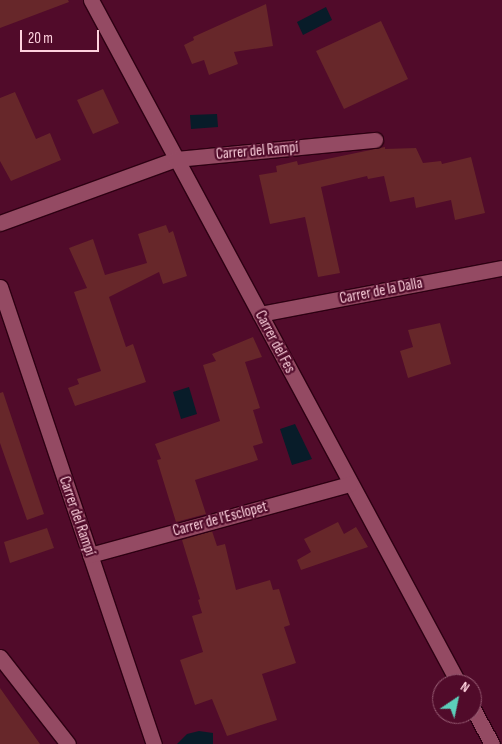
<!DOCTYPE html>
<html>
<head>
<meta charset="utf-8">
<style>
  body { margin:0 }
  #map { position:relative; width:502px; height:744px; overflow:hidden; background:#510b2a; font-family:"Sofia Sans Condensed",sans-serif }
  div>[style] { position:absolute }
  .water>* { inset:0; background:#081c29 }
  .building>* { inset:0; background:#67272a }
  .roads { filter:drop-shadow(1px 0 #2e0013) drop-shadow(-1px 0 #2e0013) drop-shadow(0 1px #2e0013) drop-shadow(0 -1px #2e0013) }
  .minor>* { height:15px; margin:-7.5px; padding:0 7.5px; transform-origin:7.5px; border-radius:7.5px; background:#944a63 }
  span { translate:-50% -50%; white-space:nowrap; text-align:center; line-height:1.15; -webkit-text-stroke:4.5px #510b2a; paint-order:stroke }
  .street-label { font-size:15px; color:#fed2de }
  .north { position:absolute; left:432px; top:674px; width:50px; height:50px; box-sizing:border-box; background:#510b2a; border:1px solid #965b72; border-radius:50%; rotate:34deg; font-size:14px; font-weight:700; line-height:20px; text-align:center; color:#fed2de }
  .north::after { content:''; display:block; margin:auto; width:18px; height:22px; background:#5cceba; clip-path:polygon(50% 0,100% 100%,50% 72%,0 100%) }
  .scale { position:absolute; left:20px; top:30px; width:79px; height:22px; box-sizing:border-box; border:2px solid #fed2de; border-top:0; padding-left:6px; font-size:15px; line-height:18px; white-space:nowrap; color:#fed2de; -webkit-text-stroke:4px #510b2a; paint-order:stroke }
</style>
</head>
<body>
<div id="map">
  <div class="water">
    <div style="clip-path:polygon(326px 7px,332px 20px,303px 35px,297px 22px)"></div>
    <div style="clip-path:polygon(217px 114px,218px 127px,191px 129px,190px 115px)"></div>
    <div style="clip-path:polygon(189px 387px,197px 414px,181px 419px,173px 392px)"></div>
    <div style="clip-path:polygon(295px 424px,312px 459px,292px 465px,280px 429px)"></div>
    <div style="clip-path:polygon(199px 731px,213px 733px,213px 744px,177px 744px,187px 734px)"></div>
  </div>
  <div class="building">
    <div style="clip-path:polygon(0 0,68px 0,69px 2px,0 28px)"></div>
    <div style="clip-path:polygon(266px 4px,273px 46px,234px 52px,238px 64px,209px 75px,204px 60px,192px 64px,184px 45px,194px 40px,193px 37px)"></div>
    <div style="clip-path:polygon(381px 21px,408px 79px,344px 109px,316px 51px)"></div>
    <div style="clip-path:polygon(103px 89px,119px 123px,93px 134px,77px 100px)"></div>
    <div style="clip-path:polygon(15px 92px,36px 139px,50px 133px,61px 160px,11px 181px,0 161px,0 98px)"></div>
    <div style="clip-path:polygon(385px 147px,385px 149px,416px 148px,423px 163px,441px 161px,442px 164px,471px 157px,485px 213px,455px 220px,451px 200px,416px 208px,414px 197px,390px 202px,384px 176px,368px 179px,367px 176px,321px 187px,340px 273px,318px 277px,305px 217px,270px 224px,259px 175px,277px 172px,276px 166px,297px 161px,298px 165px)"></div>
    <div style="clip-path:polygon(166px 225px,169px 233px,173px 231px,187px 276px,163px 284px,159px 272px,109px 297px,126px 347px,133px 344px,146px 382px,75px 406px,68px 388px,79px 384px,77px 379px,101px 371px,74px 292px,87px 288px,69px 248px,93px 239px,105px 275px,147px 263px,138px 234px)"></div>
    <div style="clip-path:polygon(440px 323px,451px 364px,408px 378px,400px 351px,413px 347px,408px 330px)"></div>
    <div style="clip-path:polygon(253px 337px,262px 357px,245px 362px,260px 408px,253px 410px,263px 443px,253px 446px,258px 460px,195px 480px,206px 514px,176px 522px,157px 460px,161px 459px,155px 444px,220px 421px,203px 365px,216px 361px,212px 354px)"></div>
    <div style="clip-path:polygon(3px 392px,44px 514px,27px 520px,0 443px,0 393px)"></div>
    <div style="clip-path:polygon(338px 522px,344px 534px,356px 527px,368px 547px,301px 570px,297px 560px,311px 552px,304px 539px)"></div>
    <div style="clip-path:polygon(47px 528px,54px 548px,10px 563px,4px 542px)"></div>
    <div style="clip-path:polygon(212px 531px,217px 546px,225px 544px,236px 590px,270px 580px,273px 590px,279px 589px,290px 625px,284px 627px,296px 663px,262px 674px,277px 720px,227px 736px,212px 699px,195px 705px,180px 660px,203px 652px,192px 616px,202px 613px,198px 600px,200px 599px,182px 540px)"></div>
    <div style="clip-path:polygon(0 688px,22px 719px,40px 744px,0 744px)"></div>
  </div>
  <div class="roads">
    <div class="minor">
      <div style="left:91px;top:0;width:777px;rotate:61.72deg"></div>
      <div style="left:0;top:223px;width:187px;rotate:-20deg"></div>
      <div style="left:176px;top:159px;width:200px;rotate:-5.5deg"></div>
      <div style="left:0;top:287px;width:482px;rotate:71.4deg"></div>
      <div style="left:260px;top:314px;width:246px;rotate:-10.8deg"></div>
      <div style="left:90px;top:555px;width:270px;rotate:-15.3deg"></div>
      <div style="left:0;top:657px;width:110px;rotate:52deg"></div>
      <div style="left:472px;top:707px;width:42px;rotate:61.6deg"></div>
    </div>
  </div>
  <div class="street-label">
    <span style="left:257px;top:151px;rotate:-5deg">Carrer del Rampí</span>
    <span style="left:381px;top:291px;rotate:-11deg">Carrer de la Dalla</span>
    <span style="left:275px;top:342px;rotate:62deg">Carrer del Fes</span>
    <span style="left:77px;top:516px;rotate:71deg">Carrer del Rampí</span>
    <span style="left:220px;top:519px;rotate:-15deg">Carrer de l'Esclopet</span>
  </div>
  <div class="north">N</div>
  <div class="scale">20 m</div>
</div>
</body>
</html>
